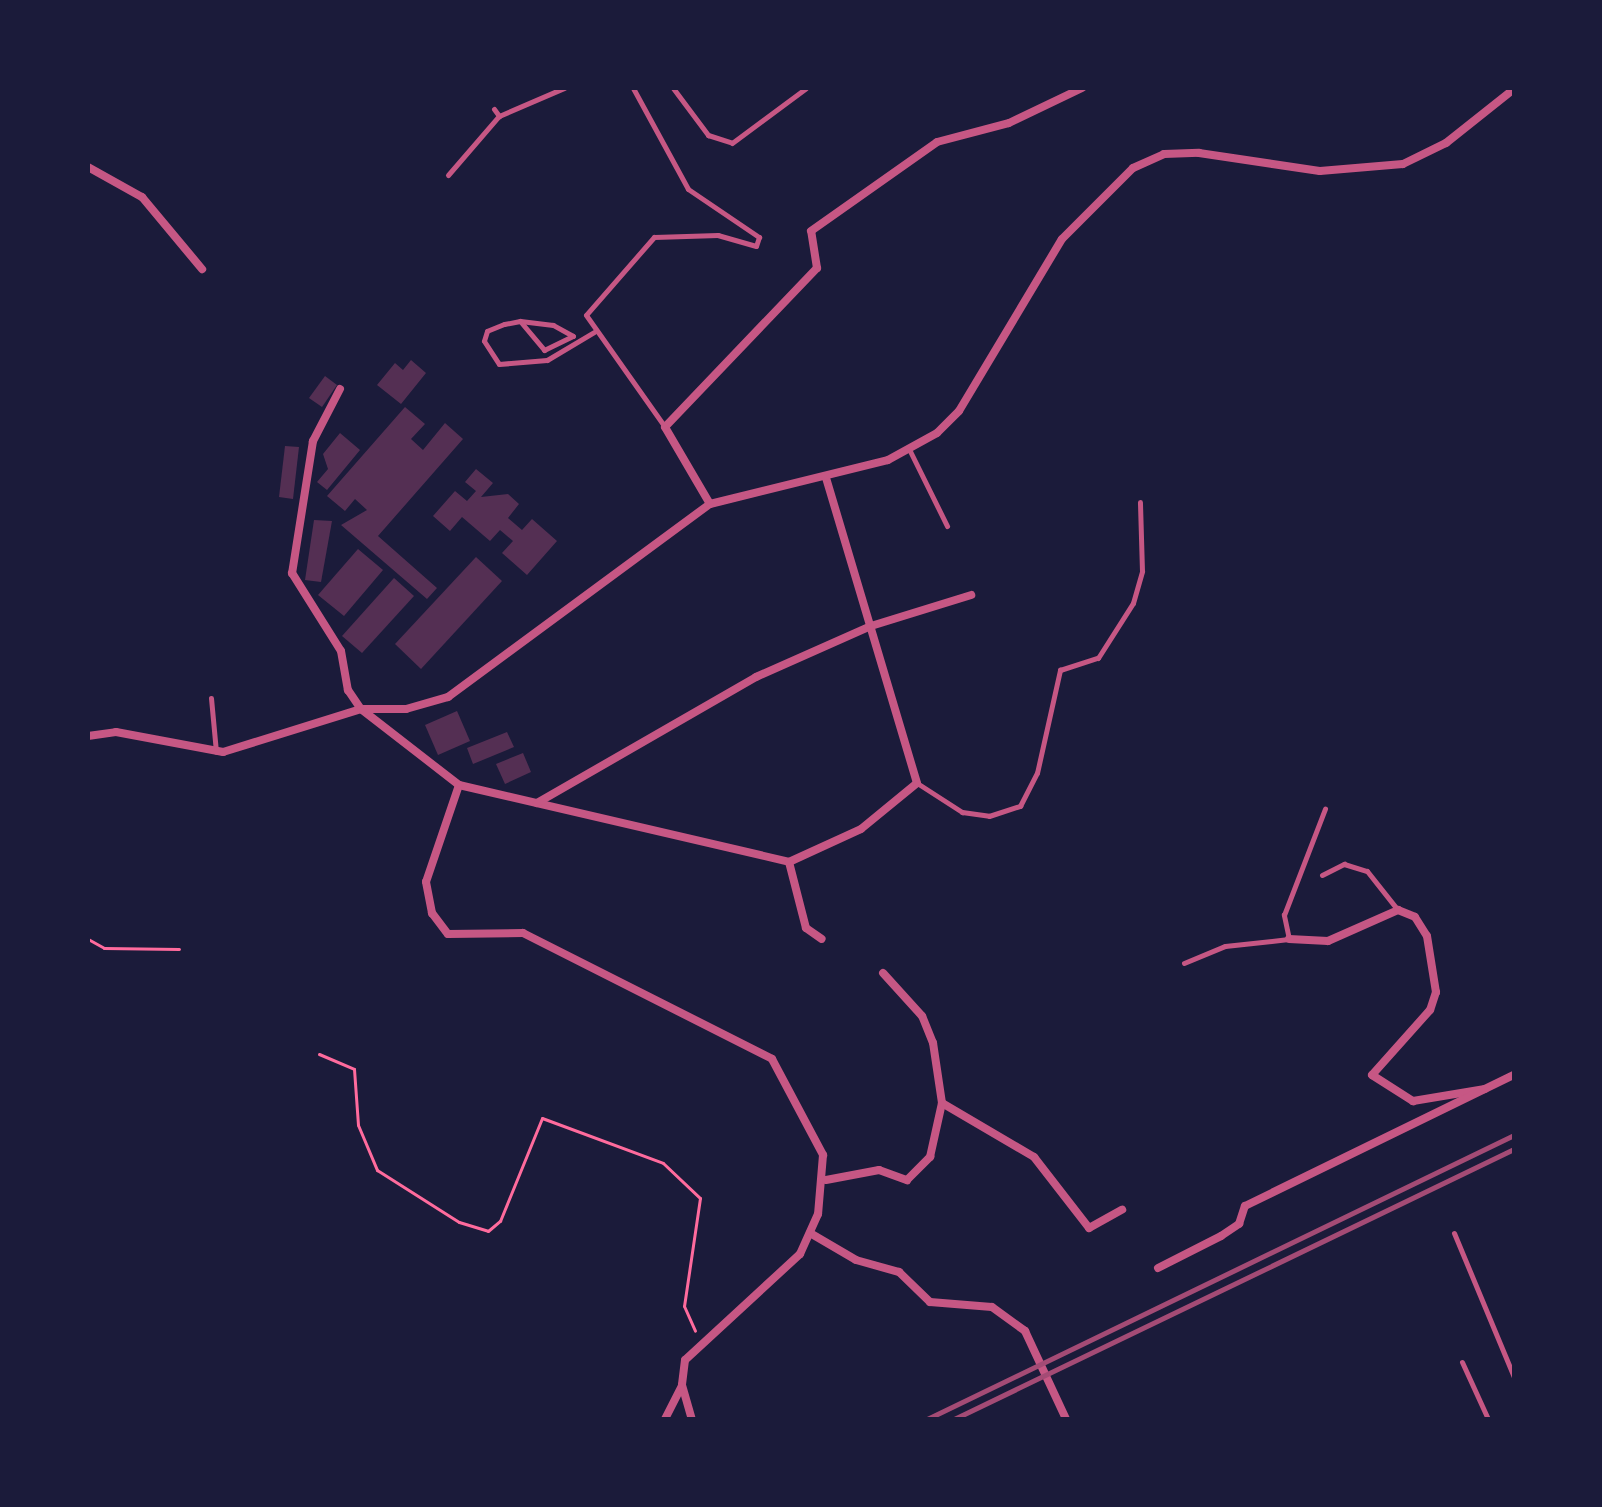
<!DOCTYPE html>
<html>
<head>
<meta charset="utf-8">
<style>
  body { margin:0 }
  #map { position:relative; width:1602px; height:1507px; overflow:hidden; background:#1b1b3a; font-family:"Roboto Condensed",sans-serif }
  div>[style] { position:absolute }
  .building>* { inset:0; background:#542f53 }
  .path>* { height:3px; margin:-1.5px; padding:0 1.5px; transform-origin:1.5px; border-radius:1.5px; background:#ff6b9d }
  .service>* { height:5px; margin:-2.5px; padding:0 2.5px; transform-origin:2.5px; border-radius:2.5px; background:#c65784 }
  .minor>* { height:8px; margin:-4px; padding:0 4px; transform-origin:4px; border-radius:4px; background:#c65784 }
  .rail>* { height:5px; margin:-2.5px; padding:0 2.5px; transform-origin:2.5px; border-radius:2.5px; background:#a44b75 }
  span { translate:-50% -50%; white-space:nowrap; text-align:center; line-height:1.15; -webkit-text-stroke:8px #1b1b3a; paint-order:stroke }
  .frame { position:absolute; inset:0; border:90px solid #1b1b3a; pointer-events:none }
</style>
</head>
<body>
<div id="map">
  <div class="building">
    <div style="clip-path:polygon(411px 360px,426px 373px,401px 404px,377px 385px,395px 363px,403px 370px)"></div>
    <div style="clip-path:polygon(325px 376px,337px 385px,322px 407px,309px 398px)"></div>
    <div style="clip-path:polygon(405px 407px,425px 424px,411px 439px,423px 450px,445px 423px,463px 439px,378px 536px,437px 588px,427px 599px,341px 525px,367px 510px,355px 499px,345px 511px,327px 496px)"></div>
    <div style="clip-path:polygon(340px 433px,360px 450px,327px 490px,317px 482px,328px 469px,323px 454px)"></div>
    <div style="clip-path:polygon(285px 446px,299px 447px,293px 499px,279px 497px)"></div>
    <div style="clip-path:polygon(476px 469px,493px 483px,481px 497px,508px 494px,519px 504px,508px 518px,522px 530px,532px 519px,557px 541px,527px 575px,502px 553px,513px 541px,500px 530px,490px 541px,462px 517px,450px 531px,433px 516px,455px 491px,467px 501px,476px 491px,465px 482px)"></div>
    <div style="clip-path:polygon(314px 520px,332px 521px,321px 582px,305px 580px)"></div>
    <div style="clip-path:polygon(358px 549px,383px 570px,344px 616px,318px 595px)"></div>
    <div style="clip-path:polygon(476px 557px,502px 581px,421px 669px,395px 644px)"></div>
    <div style="clip-path:polygon(394px 578px,414px 596px,362px 653px,342px 636px)"></div>
    <div style="clip-path:polygon(457px 711px,470px 741px,438px 755px,425px 725px)"></div>
    <div style="clip-path:polygon(507px 732px,514px 747px,473px 764px,467px 748px)"></div>
    <div style="clip-path:polygon(523px 753px,531px 772px,505px 784px,496px 764px)"></div>
  </div>
  <div class="path">
    <div style="left:88px;top:939px;width:18px;rotate:29deg"></div>
    <div style="left:104px;top:948px;width:75px;rotate:0.8deg"></div>
    <div style="left:319px;top:1054px;width:38px;rotate:23deg"></div>
    <div style="left:354px;top:1069px;width:56px;rotate:85.9deg"></div>
    <div style="left:358px;top:1125px;width:49px;rotate:67.1deg"></div>
    <div style="left:377px;top:1170px;width:97px;rotate:32.4deg"></div>
    <div style="left:459px;top:1222px;width:30px;rotate:17deg"></div>
    <div style="left:488px;top:1231px;width:16px;rotate:-40deg"></div>
    <div style="left:500px;top:1221px;width:111px;rotate:-67.8deg"></div>
    <div style="left:542px;top:1118px;width:129px;rotate:20.4deg"></div>
    <div style="left:663px;top:1163px;width:51px;rotate:43.4deg"></div>
    <div style="left:700px;top:1198px;width:109px;rotate:98.4deg"></div>
    <div style="left:684px;top:1306px;width:27px;rotate:66deg"></div>
  </div>
  <div class="service">
    <div style="left:633px;top:88px;width:115px;rotate:61.4deg"></div>
    <div style="left:688px;top:189px;width:86px;rotate:34.1deg"></div>
    <div style="left:759px;top:237px;width:9px;rotate:108deg"></div>
    <div style="left:756px;top:246px;width:40px;rotate:-164deg"></div>
    <div style="left:718px;top:235px;width:64px;rotate:178.2deg"></div>
    <div style="left:654px;top:237px;width:103px;rotate:131.1deg"></div>
    <div style="left:586px;top:315px;width:137px;rotate:54.8deg"></div>
    <div style="left:673px;top:88px;width:59px;rotate:53.3deg"></div>
    <div style="left:708px;top:135px;width:25px;rotate:18deg"></div>
    <div style="left:732px;top:143px;width:92px;rotate:-36.6deg"></div>
    <div style="left:494px;top:109px;width:9px;rotate:54deg"></div>
    <div style="left:499px;top:116px;width:71px;rotate:-23.3deg"></div>
    <div style="left:448px;top:175px;width:78px;rotate:-49.2deg"></div>
    <div style="left:520px;top:321px;width:38px;rotate:50deg"></div>
    <div style="left:544px;top:350px;width:32px;rotate:-26deg"></div>
    <div style="left:573px;top:336px;width:23px;rotate:-151deg"></div>
    <div style="left:553px;top:325px;width:33px;rotate:-173deg"></div>
    <div style="left:520px;top:321px;width:16px;rotate:169deg"></div>
    <div style="left:504px;top:324px;width:18px;rotate:158deg"></div>
    <div style="left:487px;top:331px;width:10px;rotate:107deg"></div>
    <div style="left:484px;top:341px;width:27px;rotate:57deg"></div>
    <div style="left:499px;top:364px;width:48px;rotate:-4.8deg"></div>
    <div style="left:547px;top:360px;width:55px;rotate:-30.8deg"></div>
    <div style="left:909px;top:449px;width:86px;rotate:63.7deg"></div>
    <div style="left:211px;top:698px;width:54px;rotate:84.7deg"></div>
    <div style="left:917px;top:783px;width:54px;rotate:32.8deg"></div>
    <div style="left:962px;top:812px;width:27px;rotate:8deg"></div>
    <div style="left:989px;top:816px;width:33px;rotate:-18deg"></div>
    <div style="left:1020px;top:806px;width:37px;rotate:-63deg"></div>
    <div style="left:1037px;top:773px;width:106px;rotate:-77.4deg"></div>
    <div style="left:1060px;top:670px;width:40px;rotate:-18deg"></div>
    <div style="left:1098px;top:658px;width:65px;rotate:-57.5deg"></div>
    <div style="left:1133px;top:603px;width:33px;rotate:-74deg"></div>
    <div style="left:1142px;top:571px;width:69px;rotate:-91.7deg"></div>
    <div style="left:1322px;top:875px;width:25px;rotate:-27deg"></div>
    <div style="left:1344px;top:864px;width:24px;rotate:17deg"></div>
    <div style="left:1367px;top:871px;width:48px;rotate:51.7deg"></div>
    <div style="left:1184px;top:963px;width:44px;rotate:-22.5deg"></div>
    <div style="left:1225px;top:946px;width:64px;rotate:-6.2deg"></div>
    <div style="left:1289px;top:939px;width:25px;rotate:-102deg"></div>
    <div style="left:1284px;top:915px;width:114px;rotate:-68.9deg"></div>
    <div style="left:1454px;top:1233px;width:156px;rotate:67.4deg"></div>
    <div style="left:1462px;top:1362px;width:63px;rotate:65.5deg"></div>
  </div>
  <div class="minor">
    <div style="left:88px;top:167px;width:62px;rotate:29.1deg"></div>
    <div style="left:142px;top:197px;width:94px;rotate:50.2deg"></div>
    <div style="left:340px;top:389px;width:59px;rotate:117.4deg"></div>
    <div style="left:313px;top:441px;width:134px;rotate:99deg"></div>
    <div style="left:292px;top:573px;width:92px;rotate:57.9deg"></div>
    <div style="left:341px;top:651px;width:40px;rotate:80deg"></div>
    <div style="left:348px;top:690px;width:23px;rotate:56deg"></div>
    <div style="left:361px;top:709px;width:124px;rotate:37.8deg"></div>
    <div style="left:459px;top:785px;width:339px;rotate:13.1deg"></div>
    <div style="left:789px;top:862px;width:79px;rotate:-24.6deg"></div>
    <div style="left:861px;top:829px;width:72px;rotate:-39.4deg"></div>
    <div style="left:917px;top:783px;width:319px;rotate:-106.6deg"></div>
    <div style="left:710px;top:504px;width:89px;rotate:-120.3deg"></div>
    <div style="left:665px;top:427px;width:220px;rotate:-46.3deg"></div>
    <div style="left:817px;top:268px;width:37px;rotate:-99deg"></div>
    <div style="left:811px;top:231px;width:154px;rotate:-35.2deg"></div>
    <div style="left:937px;top:142px;width:74px;rotate:-14.8deg"></div>
    <div style="left:1009px;top:123px;width:81px;rotate:-25.6deg"></div>
    <div style="left:88px;top:736px;width:28px;rotate:-8deg"></div>
    <div style="left:116px;top:732px;width:109px;rotate:10.6deg"></div>
    <div style="left:223px;top:752px;width:145px;rotate:-17.3deg"></div>
    <div style="left:361px;top:709px;width:45px"></div>
    <div style="left:406px;top:709px;width:44px;rotate:-15.9deg"></div>
    <div style="left:448px;top:697px;width:325px;rotate:-36.4deg"></div>
    <div style="left:710px;top:504px;width:183px;rotate:-13.9deg"></div>
    <div style="left:888px;top:460px;width:56px;rotate:-28.9deg"></div>
    <div style="left:937px;top:433px;width:31px;rotate:-45deg"></div>
    <div style="left:959px;top:411px;width:200px;rotate:-59.1deg"></div>
    <div style="left:1062px;top:239px;width:100px;rotate:-45deg"></div>
    <div style="left:1133px;top:168px;width:34px;rotate:-24deg"></div>
    <div style="left:1164px;top:154px;width:35px;rotate:-2deg"></div>
    <div style="left:1199px;top:153px;width:122px;rotate:8.5deg"></div>
    <div style="left:1320px;top:171px;width:83px;rotate:-4.8deg"></div>
    <div style="left:1403px;top:164px;width:48px;rotate:-26deg"></div>
    <div style="left:1446px;top:143px;width:87px;rotate:-38.5deg"></div>
    <div style="left:459px;top:785px;width:102px;rotate:108.8deg"></div>
    <div style="left:426px;top:882px;width:32px;rotate:79deg"></div>
    <div style="left:432px;top:913px;width:26px;rotate:53deg"></div>
    <div style="left:448px;top:934px;width:75px;rotate:-0.8deg"></div>
    <div style="left:523px;top:933px;width:279px;rotate:26.8deg"></div>
    <div style="left:772px;top:1059px;width:109px;rotate:62deg"></div>
    <div style="left:823px;top:1155px;width:59px;rotate:94.8deg"></div>
    <div style="left:818px;top:1214px;width:44px;rotate:114.2deg"></div>
    <div style="left:800px;top:1254px;width:156px;rotate:137.3deg"></div>
    <div style="left:685px;top:1360px;width:25px;rotate:97deg"></div>
    <div style="left:682px;top:1385px;width:35px;rotate:74deg"></div>
    <div style="left:537px;top:803px;width:253px;rotate:-29.9deg"></div>
    <div style="left:756px;top:677px;width:126px;rotate:-23.9deg"></div>
    <div style="left:871px;top:626px;width:105px;rotate:-17.2deg"></div>
    <div style="left:789px;top:862px;width:68px;rotate:75.6deg"></div>
    <div style="left:806px;top:928px;width:19px;rotate:35deg"></div>
    <div style="left:1289px;top:939px;width:39px;rotate:3deg"></div>
    <div style="left:1328px;top:941px;width:77px;rotate:-23.9deg"></div>
    <div style="left:1398px;top:910px;width:18px;rotate:22deg"></div>
    <div style="left:1415px;top:917px;width:22px;rotate:58deg"></div>
    <div style="left:1427px;top:936px;width:57px;rotate:80.9deg"></div>
    <div style="left:1436px;top:992px;width:19px;rotate:108deg"></div>
    <div style="left:1430px;top:1010px;width:87px;rotate:131.7deg"></div>
    <div style="left:1372px;top:1075px;width:49px;rotate:32.4deg"></div>
    <div style="left:1413px;top:1101px;width:73px;rotate:-9.5deg"></div>
    <div style="left:942px;top:1103px;width:107px;rotate:30.4deg"></div>
    <div style="left:1034px;top:1157px;width:90px;rotate:52.2deg"></div>
    <div style="left:1089px;top:1228px;width:38px;rotate:-29deg"></div>
    <div style="left:826px;top:1180px;width:54px;rotate:-10.7deg"></div>
    <div style="left:879px;top:1170px;width:30px;rotate:20deg"></div>
    <div style="left:907px;top:1180px;width:33px;rotate:-45deg"></div>
    <div style="left:930px;top:1157px;width:55px;rotate:-77.5deg"></div>
    <div style="left:942px;top:1103px;width:61px;rotate:-98.5deg"></div>
    <div style="left:933px;top:1043px;width:29px;rotate:-112deg"></div>
    <div style="left:922px;top:1016px;width:58px;rotate:-132.2deg"></div>
    <div style="left:810px;top:1233px;width:53px;rotate:30.4deg"></div>
    <div style="left:856px;top:1260px;width:45px;rotate:15.6deg"></div>
    <div style="left:899px;top:1272px;width:43px;rotate:44.1deg"></div>
    <div style="left:930px;top:1302px;width:62px;rotate:4.6deg"></div>
    <div style="left:992px;top:1307px;width:41px;rotate:36deg"></div>
    <div style="left:1025px;top:1331px;width:97px;rotate:65deg"></div>
    <div style="left:1158px;top:1268px;width:71px;rotate:-26.9deg"></div>
    <div style="left:1221px;top:1236px;width:22px;rotate:-34deg"></div>
    <div style="left:1239px;top:1224px;width:19px;rotate:-72deg"></div>
    <div style="left:1245px;top:1206px;width:299px;rotate:-26deg"></div>
    <div style="left:665px;top:1419px;width:37px;rotate:-63deg"></div>
  </div>
  <div class="rail">
    <div style="left:927px;top:1419px;width:652px;rotate:-25.82deg"></div>
    <div style="left:954px;top:1419px;width:622px;rotate:-25.74deg"></div>
  </div>
  <div class="frame"></div>
</div>
</body>
</html>
